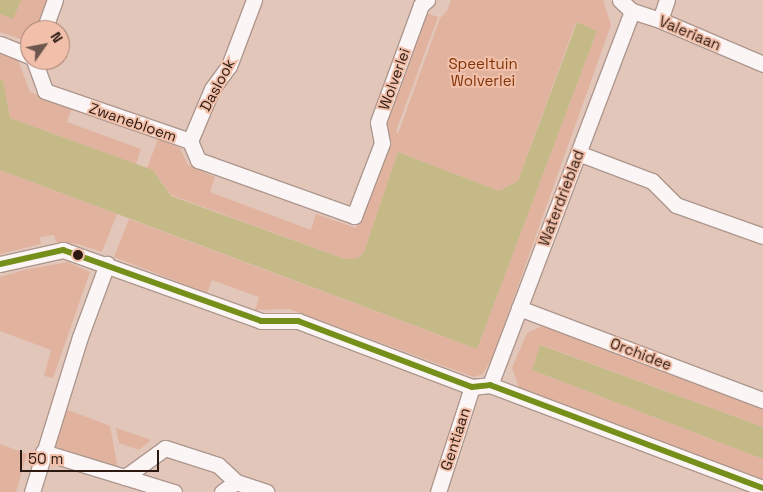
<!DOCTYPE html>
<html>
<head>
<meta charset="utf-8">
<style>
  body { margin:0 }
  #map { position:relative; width:763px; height:492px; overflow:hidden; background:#e2c6ba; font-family:"Space Grotesk",sans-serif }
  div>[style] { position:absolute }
  .green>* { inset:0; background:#e1b39f }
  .water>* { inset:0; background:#c5b987 }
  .roads { filter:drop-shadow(1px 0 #ad978e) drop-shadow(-1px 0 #ad978e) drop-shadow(0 1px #ad978e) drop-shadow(0 -1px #ad978e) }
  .street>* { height:15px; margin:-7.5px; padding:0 7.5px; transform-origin:7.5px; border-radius:7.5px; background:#fbf6f5 }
  .bus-1>* { height:6px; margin:-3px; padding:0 3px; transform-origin:3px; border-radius:3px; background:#768f1b }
  .dots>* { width:14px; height:14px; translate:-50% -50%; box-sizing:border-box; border:2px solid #f2c0aa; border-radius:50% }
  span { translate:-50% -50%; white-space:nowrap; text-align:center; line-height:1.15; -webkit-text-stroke:4px #f2c0aa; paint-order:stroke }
  .street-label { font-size:15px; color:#2c1a12 }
  .park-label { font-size:15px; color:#813408 }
  .north { position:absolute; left:20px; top:20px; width:50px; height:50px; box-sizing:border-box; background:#f2c0aa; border:1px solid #a37e6d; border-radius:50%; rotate:57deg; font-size:14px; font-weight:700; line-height:20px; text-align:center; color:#2c1a12 }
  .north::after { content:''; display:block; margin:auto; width:18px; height:22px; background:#6c564d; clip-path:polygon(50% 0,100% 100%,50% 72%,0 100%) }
  .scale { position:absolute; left:20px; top:450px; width:139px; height:22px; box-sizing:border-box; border:2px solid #2c1a12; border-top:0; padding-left:6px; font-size:15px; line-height:18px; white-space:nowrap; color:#2c1a12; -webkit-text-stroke:4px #f2c0aa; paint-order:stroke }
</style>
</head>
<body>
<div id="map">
  <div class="green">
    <div style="clip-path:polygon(0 0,47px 0,36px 30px,30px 30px,29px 42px,0 32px)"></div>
    <div style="clip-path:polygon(451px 0,603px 0,611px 25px,493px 356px,483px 374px,474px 377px,289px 309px,255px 310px,259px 297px,212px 280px,207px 293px,114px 257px,129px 219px,477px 349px,597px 31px,576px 22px,518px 181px,499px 191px,398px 152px,364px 252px,358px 258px,345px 259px,171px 195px,153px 170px,147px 168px,158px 139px,180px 148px,188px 165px,215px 177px,210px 192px,311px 230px,316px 214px,356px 228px,388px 148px,385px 124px,426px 13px,438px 17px,396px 131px,398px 134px,440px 18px,447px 11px)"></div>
    <div style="clip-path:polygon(0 53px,18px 60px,30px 92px,72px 108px,67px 122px,141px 149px,136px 164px,10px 118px,3px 81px,0 79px)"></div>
    <div style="clip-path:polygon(0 170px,117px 214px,102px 252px,78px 244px,56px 242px,54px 235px,40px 237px,41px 244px,0 254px)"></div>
    <div style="clip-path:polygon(68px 262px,90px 272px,53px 378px,44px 376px,51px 350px,0 331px,0 277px,24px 270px)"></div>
    <div style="clip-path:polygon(542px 326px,763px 408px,763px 427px,541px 345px,532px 370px,763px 459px,763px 480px,520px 390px,512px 368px,527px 333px)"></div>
    <div style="clip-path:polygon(63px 408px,110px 426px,118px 469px,60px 451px,55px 446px,53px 440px)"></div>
    <div style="clip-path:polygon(116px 428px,151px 440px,139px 450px,119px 443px)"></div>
    <div style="clip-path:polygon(0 444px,27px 454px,16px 492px,0 492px)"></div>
  </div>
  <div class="water">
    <div style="clip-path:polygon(0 0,21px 0,13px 19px,0 14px)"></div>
    <div style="clip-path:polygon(577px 22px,597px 31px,477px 349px,0 170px,0 79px,3px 81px,10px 118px,153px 170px,171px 196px,345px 259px,358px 258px,364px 252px,398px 152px,499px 191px,518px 181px)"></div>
    <div style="clip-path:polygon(540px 345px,763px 427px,763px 459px,532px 370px)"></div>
  </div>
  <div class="roads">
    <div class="street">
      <div style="left:620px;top:0;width:16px;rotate:43deg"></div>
      <div style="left:632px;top:11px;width:29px;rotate:18deg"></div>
      <div style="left:660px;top:20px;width:112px;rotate:23.1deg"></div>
      <div style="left:660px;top:20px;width:21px;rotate:-71deg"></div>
      <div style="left:44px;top:30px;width:32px;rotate:-70deg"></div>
      <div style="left:0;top:44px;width:32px;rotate:22deg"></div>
      <div style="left:34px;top:60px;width:33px;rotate:70deg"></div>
      <div style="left:45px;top:91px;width:153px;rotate:19deg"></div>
      <div style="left:190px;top:141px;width:21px;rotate:67deg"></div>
      <div style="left:198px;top:160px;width:166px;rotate:19.7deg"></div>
      <div style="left:354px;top:216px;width:78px;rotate:-69deg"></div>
      <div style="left:382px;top:143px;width:21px;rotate:-101deg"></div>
      <div style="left:378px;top:122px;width:125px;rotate:-69.8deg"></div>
      <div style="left:421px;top:5px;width:8px;rotate:-40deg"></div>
      <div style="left:190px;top:141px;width:56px;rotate:-67.1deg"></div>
      <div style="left:212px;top:89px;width:29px;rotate:-54deg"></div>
      <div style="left:229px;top:66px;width:71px;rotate:-69.3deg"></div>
      <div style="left:578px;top:153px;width:79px;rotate:20.7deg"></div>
      <div style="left:652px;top:181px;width:34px;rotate:45deg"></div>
      <div style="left:676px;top:205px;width:92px;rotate:19.6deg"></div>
      <div style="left:0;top:264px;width:65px;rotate:-12.5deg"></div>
      <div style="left:63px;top:250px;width:210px;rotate:19.7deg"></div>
      <div style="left:261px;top:321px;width:37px"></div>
      <div style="left:298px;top:321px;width:186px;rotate:20.8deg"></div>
      <div style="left:472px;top:387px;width:18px;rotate:-6deg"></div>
      <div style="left:490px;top:385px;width:292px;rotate:20.7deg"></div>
      <div style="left:519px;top:308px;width:261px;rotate:20.7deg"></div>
      <div style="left:490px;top:385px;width:400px;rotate:-69.2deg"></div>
      <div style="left:43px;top:452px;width:137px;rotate:17deg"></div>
      <div style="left:125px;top:477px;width:49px;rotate:-35.9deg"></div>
      <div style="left:165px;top:448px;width:56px;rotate:17.8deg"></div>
      <div style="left:218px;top:465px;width:25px;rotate:43deg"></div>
      <div style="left:236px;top:482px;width:32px;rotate:18deg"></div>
      <div style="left:32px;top:492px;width:162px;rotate:-72.8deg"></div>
      <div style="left:80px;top:337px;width:78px;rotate:-69.7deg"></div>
      <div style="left:222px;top:492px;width:17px;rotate:-36deg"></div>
      <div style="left:438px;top:492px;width:110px;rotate:-72.1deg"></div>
    </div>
  </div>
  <div class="bus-1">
    <div style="left:0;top:264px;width:65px;rotate:-12.5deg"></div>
    <div style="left:63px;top:250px;width:210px;rotate:19.7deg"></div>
    <div style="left:261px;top:321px;width:37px"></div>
    <div style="left:298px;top:321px;width:186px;rotate:20.8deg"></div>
    <div style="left:472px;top:387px;width:18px;rotate:-6deg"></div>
    <div style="left:490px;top:385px;width:292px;rotate:20.7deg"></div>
  </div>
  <div class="dots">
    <div style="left:78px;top:255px;background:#2c1a12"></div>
  </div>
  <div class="street-label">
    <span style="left:690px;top:33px;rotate:23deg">Valeriaan</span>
    <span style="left:394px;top:79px;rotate:-70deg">Wolverlei</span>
    <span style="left:217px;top:85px;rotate:-62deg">Daslook</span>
    <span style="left:133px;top:122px;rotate:19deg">Zwanebloem</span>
    <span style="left:561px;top:198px;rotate:-69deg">Waterdrieblad</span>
    <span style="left:641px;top:354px;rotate:21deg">Orchidee</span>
    <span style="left:455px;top:439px;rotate:-72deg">Gentiaan</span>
  </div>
  <div class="park-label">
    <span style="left:483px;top:72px">Speeltuin<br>Wolverlei</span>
  </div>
  <div class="north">N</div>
  <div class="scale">50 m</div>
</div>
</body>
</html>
